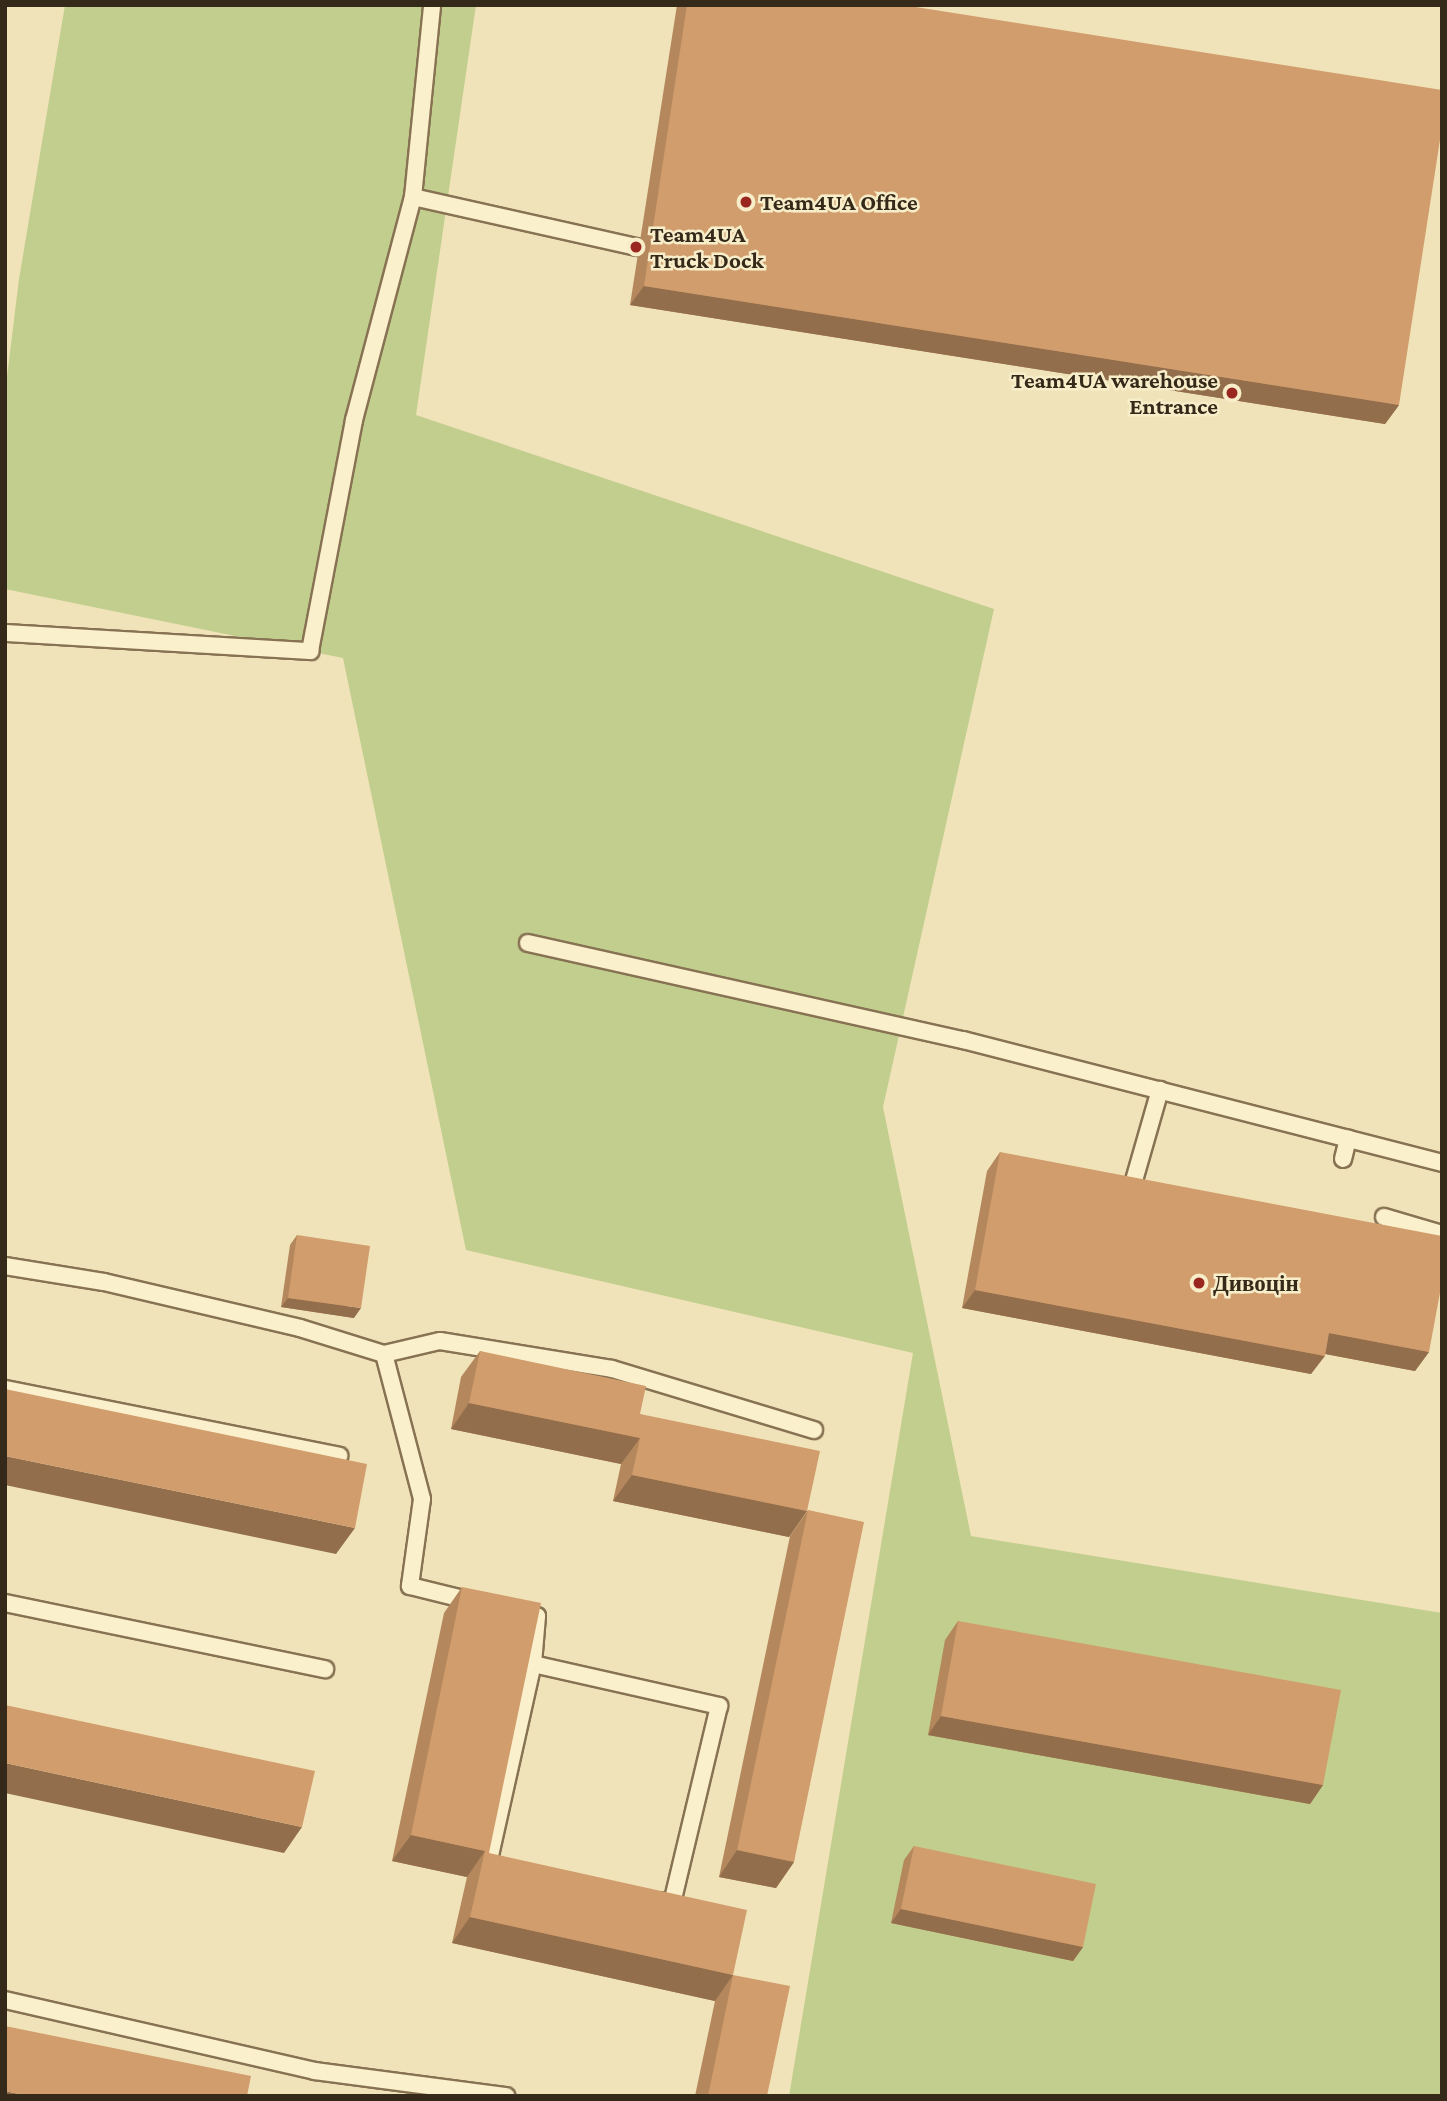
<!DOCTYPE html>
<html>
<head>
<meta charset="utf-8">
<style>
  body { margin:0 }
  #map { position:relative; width:1447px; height:2101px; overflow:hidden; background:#f0e3b9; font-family:"Crimson Pro",serif }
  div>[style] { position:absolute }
  .green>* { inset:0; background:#c2ce8d }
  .roads { filter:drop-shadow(2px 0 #877253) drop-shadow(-2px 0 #877253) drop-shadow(0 2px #877253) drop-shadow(0 -2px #877253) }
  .service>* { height:16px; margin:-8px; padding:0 8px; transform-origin:8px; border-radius:8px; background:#fbf0cc }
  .wall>* { inset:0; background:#b4875d }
  .shaded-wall>* { inset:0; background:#926e4c }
  .building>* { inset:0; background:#d19d6c }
  .dots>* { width:19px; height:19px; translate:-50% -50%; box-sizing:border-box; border:4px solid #f7edc9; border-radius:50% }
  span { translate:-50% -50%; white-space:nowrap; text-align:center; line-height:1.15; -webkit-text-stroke:5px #f7edc9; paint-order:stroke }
  .poi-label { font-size:23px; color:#352919; font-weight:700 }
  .left { translate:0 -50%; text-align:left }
  .right { translate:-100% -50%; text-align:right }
  .frame { position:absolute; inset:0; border:7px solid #352919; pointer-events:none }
</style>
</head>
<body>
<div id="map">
  <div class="green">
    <div style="clip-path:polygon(65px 5px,476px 5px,416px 415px,994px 609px,883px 1107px,971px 1536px,1442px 1613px,1442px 2096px,789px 2096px,913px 1353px,466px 1250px,343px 658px,5px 589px,5px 393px,19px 279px)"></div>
  </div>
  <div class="roads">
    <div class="service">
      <div style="left:413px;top:197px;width:193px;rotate:-84.3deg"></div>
      <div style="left:5px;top:633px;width:306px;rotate:3.4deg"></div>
      <div style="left:310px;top:651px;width:235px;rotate:-79.2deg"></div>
      <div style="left:354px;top:420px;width:231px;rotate:-75.2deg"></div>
      <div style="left:413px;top:197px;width:229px;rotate:12.6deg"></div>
      <div style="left:528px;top:943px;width:446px;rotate:12.6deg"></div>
      <div style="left:963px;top:1040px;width:495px;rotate:14.4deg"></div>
      <div style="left:1343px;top:1159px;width:21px;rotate:-76deg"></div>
      <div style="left:1133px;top:1184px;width:98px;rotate:-74deg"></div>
      <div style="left:1384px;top:1217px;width:60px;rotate:16.3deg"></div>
      <div style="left:5px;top:1266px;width:100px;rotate:9.2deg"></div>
      <div style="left:104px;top:1282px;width:201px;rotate:13.2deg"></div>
      <div style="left:300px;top:1328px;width:88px;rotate:17.2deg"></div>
      <div style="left:384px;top:1354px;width:57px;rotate:-13.1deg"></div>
      <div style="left:440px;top:1341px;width:174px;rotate:9.2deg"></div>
      <div style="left:612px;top:1369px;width:211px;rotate:16.8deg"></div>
      <div style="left:384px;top:1354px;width:150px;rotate:75.3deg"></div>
      <div style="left:422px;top:1499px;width:88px;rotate:97.9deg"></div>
      <div style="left:410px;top:1586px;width:67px;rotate:13.8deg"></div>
      <div style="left:5px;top:1389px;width:341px;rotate:11.3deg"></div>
      <div style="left:5px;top:1603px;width:327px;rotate:11.7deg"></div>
      <div style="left:533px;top:1664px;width:191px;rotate:12.7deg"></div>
      <div style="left:719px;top:1706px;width:203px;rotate:103.4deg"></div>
      <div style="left:672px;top:1903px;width:10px;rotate:-169deg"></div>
      <div style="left:492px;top:1869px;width:5px;rotate:180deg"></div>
      <div style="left:487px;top:1869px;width:210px;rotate:-77.4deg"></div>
      <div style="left:533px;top:1664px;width:48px;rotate:-85.2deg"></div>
      <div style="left:537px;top:1616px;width:10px;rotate:-169deg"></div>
      <div style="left:5px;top:2000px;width:318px;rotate:12.9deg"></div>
      <div style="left:315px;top:2071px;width:193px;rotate:7.5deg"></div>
    </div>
  </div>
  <div class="wall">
    <div style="clip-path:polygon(677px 5px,903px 5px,1399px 405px,1385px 424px,630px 305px)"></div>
    <div style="clip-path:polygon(1000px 1152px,1429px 1352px,1415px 1371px,1325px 1354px,1311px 1374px,962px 1308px,987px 1171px)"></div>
    <div style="clip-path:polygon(297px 1235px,354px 1318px,281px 1307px,290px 1245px)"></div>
    <div style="clip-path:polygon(480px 1351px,640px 1414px,807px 1511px,789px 1537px,613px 1501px,621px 1464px,451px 1429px,461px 1377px)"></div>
    <div style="clip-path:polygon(808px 1510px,794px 1862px,776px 1888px,719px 1877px,790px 1536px)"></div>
    <div style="clip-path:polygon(462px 1587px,489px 1853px,733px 1975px,767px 2096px,695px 2096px,715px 2001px,452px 1943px,467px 1877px,392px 1861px,444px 1613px)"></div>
    <div style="clip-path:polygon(958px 1621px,1323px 1785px,1310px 1804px,928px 1735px,945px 1640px)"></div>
    <div style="clip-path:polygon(914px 1846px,1083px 1947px,1073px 1961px,891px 1923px,904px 1860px)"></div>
  </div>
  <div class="shaded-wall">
    <div style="clip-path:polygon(644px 286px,1399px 405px,1385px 424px,630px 305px)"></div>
    <div style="clip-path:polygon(975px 1290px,1325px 1356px,1311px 1374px,962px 1308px)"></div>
    <div style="clip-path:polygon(288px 1298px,361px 1308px,354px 1318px,281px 1307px)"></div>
    <div style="clip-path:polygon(1329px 1333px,1429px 1352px,1415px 1371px,1315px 1352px)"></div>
    <div style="clip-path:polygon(469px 1403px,640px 1438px,621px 1464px,451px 1429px)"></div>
    <div style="clip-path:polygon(5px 1456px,355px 1528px,336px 1554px,5px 1485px)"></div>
    <div style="clip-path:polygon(632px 1475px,807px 1511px,789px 1537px,613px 1501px)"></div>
    <div style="clip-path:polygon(941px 1716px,1323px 1785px,1310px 1804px,928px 1735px)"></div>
    <div style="clip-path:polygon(5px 1763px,302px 1827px,284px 1853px,5px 1793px)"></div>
    <div style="clip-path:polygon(411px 1835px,485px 1851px,467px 1877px,392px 1861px)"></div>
    <div style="clip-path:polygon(737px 1850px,794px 1862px,776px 1888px,719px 1877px)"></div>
    <div style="clip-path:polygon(901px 1909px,1083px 1947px,1073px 1961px,891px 1923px)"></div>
    <div style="clip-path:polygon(470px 1917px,733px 1975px,715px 2001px,452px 1943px)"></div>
    <div style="clip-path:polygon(5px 2091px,28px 2096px,5px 2096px)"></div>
  </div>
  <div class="building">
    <div style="clip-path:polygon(687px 5px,903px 5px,1442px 90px,1442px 127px,1399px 405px,644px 286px)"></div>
    <div style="clip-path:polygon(1000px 1152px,1442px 1236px,1442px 1282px,1429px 1352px,1329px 1333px,1325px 1356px,975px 1290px)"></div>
    <div style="clip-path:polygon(297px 1235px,370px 1246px,361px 1308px,288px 1298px)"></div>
    <div style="clip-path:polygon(480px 1351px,646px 1386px,640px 1414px,820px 1451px,807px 1511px,632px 1475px,640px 1438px,469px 1403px)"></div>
    <div style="clip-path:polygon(5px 1389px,367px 1464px,355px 1528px,5px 1456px)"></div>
    <div style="clip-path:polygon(808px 1510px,864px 1522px,794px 1862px,737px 1850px)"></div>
    <div style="clip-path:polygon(462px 1587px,541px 1603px,489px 1853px,747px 1910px,733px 1975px,470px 1917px,485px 1851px,411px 1835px)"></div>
    <div style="clip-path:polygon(958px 1621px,1341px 1690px,1323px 1785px,941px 1716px)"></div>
    <div style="clip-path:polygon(5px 1705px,315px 1771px,302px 1827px,5px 1763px)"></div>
    <div style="clip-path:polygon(914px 1846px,1096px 1884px,1083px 1947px,901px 1909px)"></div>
    <div style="clip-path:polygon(733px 1975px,790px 1986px,767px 2096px,708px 2096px)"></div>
    <div style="clip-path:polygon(5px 2026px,251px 2076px,247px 2096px,28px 2096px,5px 2091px)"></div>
  </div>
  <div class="dots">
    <div style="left:746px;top:202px;background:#9a271f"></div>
    <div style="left:636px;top:247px;background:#9a271f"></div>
    <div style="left:1232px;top:393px;background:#9a271f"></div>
    <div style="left:1199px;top:1283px;background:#9a271f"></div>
  </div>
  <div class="poi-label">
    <span class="left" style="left:760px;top:202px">Team4UA Office</span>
    <span class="left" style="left:650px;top:247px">Team4UA<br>Truck Dock</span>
    <span class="right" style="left:1218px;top:393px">Team4UA warehouse<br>Entrance</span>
    <span class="left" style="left:1213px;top:1283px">Дивоцін</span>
  </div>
  <div class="frame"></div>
</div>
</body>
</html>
